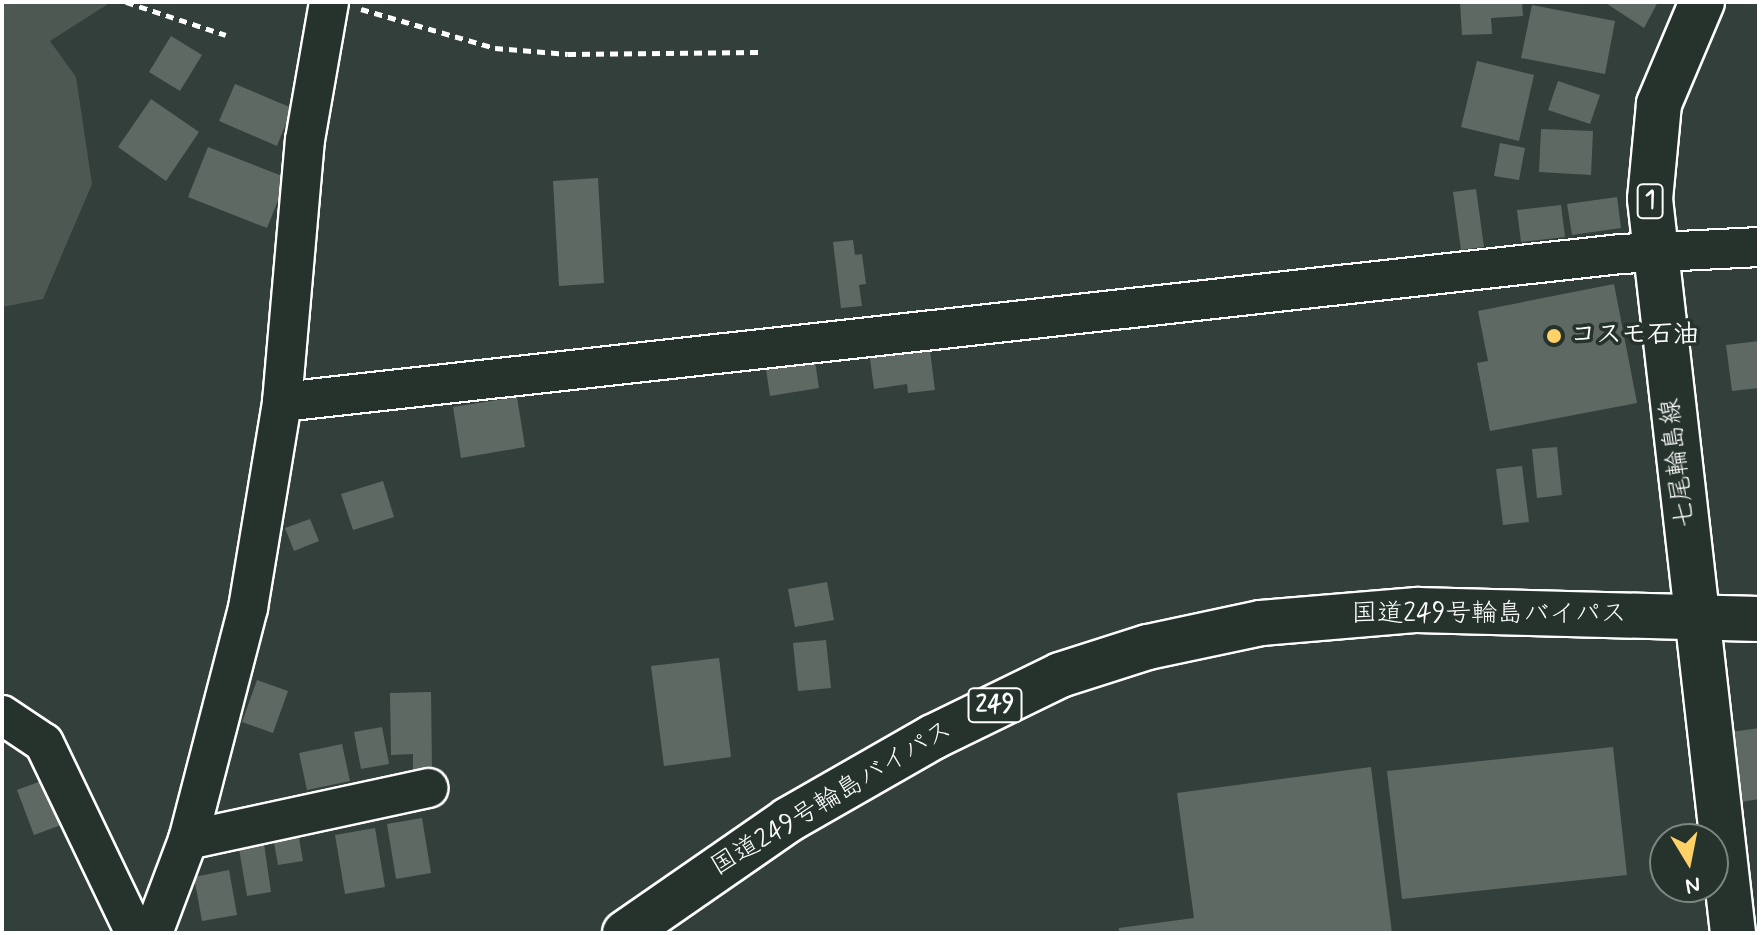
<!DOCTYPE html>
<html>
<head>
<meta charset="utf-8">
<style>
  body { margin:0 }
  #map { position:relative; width:1761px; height:935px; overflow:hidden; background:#333f3a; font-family:Mynerve,"Klee One",sans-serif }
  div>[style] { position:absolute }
  .green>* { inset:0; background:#4d5853 }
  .building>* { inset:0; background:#5f6964 }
  .path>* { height:5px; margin-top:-2.5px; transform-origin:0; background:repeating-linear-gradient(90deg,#fff 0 8px,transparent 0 14px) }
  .roads { filter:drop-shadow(2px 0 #fff) drop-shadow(-2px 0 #fff) drop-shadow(0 2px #fff) drop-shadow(0 -2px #fff) }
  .minor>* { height:38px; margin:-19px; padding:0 19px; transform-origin:19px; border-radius:19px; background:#26332d }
  .primary>* { height:44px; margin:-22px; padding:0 22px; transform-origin:22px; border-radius:22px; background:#26332d }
  .trunk>* { height:44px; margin:-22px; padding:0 22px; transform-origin:22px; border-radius:22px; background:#26332d }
  .dots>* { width:22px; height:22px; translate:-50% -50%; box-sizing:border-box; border:4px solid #26332d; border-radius:50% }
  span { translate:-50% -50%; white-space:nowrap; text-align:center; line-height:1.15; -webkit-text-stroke:7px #26332d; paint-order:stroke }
  .shield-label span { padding:2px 6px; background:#26332d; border:2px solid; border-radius:6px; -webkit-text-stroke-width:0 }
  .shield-label { font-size:24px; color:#fff; font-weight:700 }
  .poi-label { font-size:26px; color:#fff; font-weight:700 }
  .left { translate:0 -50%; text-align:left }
  .street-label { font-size:26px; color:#fff }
  .frame { position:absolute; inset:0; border:4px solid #fff; pointer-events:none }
  .north { position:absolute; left:1649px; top:823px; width:80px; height:80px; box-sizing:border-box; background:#26332d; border:2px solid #7d8581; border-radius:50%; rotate:170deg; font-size:22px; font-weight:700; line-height:32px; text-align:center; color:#fff }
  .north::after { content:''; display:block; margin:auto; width:28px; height:36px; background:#ffd166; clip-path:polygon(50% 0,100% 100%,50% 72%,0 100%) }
</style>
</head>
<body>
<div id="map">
  <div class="green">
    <div style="clip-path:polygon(2px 2px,111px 2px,50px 41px,76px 77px,92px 184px,43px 299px,2px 307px)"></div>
  </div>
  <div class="building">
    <div style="clip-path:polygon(1460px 2px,1522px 2px,1523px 16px,1491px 18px,1492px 34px,1462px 35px)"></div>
    <div style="clip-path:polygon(1604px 2px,1658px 2px,1644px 28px)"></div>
    <div style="clip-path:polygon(1532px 5px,1615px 21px,1605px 74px,1521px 58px)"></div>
    <div style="clip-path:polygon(171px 36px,202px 55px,180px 91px,149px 72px)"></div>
    <div style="clip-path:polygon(1477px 61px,1534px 75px,1519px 141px,1461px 127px)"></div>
    <div style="clip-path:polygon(1558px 81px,1600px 95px,1590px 124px,1548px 110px)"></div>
    <div style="clip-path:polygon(235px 84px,292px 108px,277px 146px,219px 121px)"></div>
    <div style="clip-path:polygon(151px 99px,199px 132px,166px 181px,118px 147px)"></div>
    <div style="clip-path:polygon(1541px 129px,1593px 131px,1591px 175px,1539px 172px)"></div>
    <div style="clip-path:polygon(1500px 143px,1525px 148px,1519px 180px,1494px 176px)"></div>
    <div style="clip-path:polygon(208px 147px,287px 178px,267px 228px,188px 197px)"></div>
    <div style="clip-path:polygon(598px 178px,604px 283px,559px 286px,553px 181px)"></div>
    <div style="clip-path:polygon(1476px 189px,1484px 247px,1461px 250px,1453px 192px)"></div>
    <div style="clip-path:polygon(1617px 197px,1621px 228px,1572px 235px,1567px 204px)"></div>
    <div style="clip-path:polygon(1561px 205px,1565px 237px,1521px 242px,1517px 210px)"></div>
    <div style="clip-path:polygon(853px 240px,855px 255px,862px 254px,866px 284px,859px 285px,862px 306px,841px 308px,833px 242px)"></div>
    <div style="clip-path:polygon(1614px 284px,1637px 403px,1490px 431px,1477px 363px,1488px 361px,1478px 311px)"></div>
    <div style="clip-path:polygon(1759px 341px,1759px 388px,1732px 391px,1726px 345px)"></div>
    <div style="clip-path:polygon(929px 343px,935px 390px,908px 393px,907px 384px,874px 389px,869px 351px)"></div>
    <div style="clip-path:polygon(815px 361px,819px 388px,770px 396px,766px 369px)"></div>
    <div style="clip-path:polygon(517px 397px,525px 447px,461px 458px,453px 407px)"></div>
    <div style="clip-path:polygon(1557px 447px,1562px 495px,1537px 498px,1532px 449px)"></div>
    <div style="clip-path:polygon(1522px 466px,1529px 522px,1503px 525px,1496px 469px)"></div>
    <div style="clip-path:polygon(383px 481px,394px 517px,353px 530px,341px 494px)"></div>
    <div style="clip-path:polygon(310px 519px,319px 541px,294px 551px,285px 528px)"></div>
    <div style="clip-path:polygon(827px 582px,834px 620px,795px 627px,788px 589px)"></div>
    <div style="clip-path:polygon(826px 640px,831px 688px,798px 691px,793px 643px)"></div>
    <div style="clip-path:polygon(719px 658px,731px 757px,664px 766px,651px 666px)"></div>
    <div style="clip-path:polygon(257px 680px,288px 691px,273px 733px,242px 722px)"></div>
    <div style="clip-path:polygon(431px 692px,432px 770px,413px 770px,413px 754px,391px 755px,390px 693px)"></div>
    <div style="clip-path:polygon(382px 727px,389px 764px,361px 769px,354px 732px)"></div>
    <div style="clip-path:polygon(1759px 728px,1759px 799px,1741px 802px,1731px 732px)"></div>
    <div style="clip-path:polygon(342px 744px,350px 781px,307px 790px,299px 753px)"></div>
    <div style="clip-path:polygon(1613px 747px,1627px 875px,1402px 899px,1387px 771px)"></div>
    <div style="clip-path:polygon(1371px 767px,1392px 933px,1119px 933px,1119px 928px,1194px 918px,1177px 793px)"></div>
    <div style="clip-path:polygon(52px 777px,69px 822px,34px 835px,17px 790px)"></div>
    <div style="clip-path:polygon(422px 818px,431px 873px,396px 879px,387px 824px)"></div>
    <div style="clip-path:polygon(297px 827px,303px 861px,278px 865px,272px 831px)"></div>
    <div style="clip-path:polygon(375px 828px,385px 887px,345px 894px,335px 835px)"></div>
    <div style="clip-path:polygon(264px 844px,271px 892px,247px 896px,239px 849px)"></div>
    <div style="clip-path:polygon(229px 870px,237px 915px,202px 921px,194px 877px)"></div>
  </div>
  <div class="path">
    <div style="left:126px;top:2px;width:105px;rotate:18.3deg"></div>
    <div style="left:361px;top:9px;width:140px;rotate:16.2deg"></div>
    <div style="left:495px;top:48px;width:73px;rotate:4.7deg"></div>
    <div style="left:568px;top:54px;width:191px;rotate:-0.6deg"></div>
  </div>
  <div class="roads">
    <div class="minor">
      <div style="left:282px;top:402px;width:1347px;rotate:-6.31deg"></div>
      <div style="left:1621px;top:254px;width:138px;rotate:-2.9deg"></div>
      <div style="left:2px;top:715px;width:50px;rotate:33.7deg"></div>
      <div style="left:44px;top:743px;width:211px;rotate:64.4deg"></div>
      <div style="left:188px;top:840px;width:246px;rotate:-12.2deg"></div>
      <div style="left:153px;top:933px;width:99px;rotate:-69.4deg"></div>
      <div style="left:188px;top:840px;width:240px;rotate:-75.5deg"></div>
      <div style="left:248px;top:608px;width:209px;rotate:-80.6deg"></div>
      <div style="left:282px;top:402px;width:263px;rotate:-85deg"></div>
      <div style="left:305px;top:140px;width:140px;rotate:-80.1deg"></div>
    </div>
    <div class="primary">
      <div style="left:1702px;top:2px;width:111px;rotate:112.9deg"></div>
      <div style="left:1659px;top:104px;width:95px;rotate:95.4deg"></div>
      <div style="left:1650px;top:199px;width:739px;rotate:83.55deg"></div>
    </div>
    <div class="trunk">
      <div style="left:625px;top:933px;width:198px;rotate:-34.7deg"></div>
      <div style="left:788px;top:820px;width:167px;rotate:-29.8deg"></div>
      <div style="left:933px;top:737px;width:141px;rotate:-26deg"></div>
      <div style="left:1060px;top:675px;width:92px;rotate:-17.7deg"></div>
      <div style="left:1148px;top:647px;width:116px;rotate:-12deg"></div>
      <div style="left:1261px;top:623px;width:157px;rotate:-4.8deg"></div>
      <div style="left:1417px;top:610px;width:342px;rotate:1.5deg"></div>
    </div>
  </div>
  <div class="dots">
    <div style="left:1554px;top:336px;background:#ffd166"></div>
  </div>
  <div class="shield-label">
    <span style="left:1650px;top:201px">1</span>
    <span style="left:995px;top:705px">249</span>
  </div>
  <div class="poi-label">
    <span class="left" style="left:1570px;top:336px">コスモ石油</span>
  </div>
  <div class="street-label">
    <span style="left:1679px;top:463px;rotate:-97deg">七尾輪島線</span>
    <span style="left:1489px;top:615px">国道249号輪島バイパス</span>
    <span style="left:832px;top:799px;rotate:-31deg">国道249号輪島バイパス</span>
  </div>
  <div class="frame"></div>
  <div class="north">N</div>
</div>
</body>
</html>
